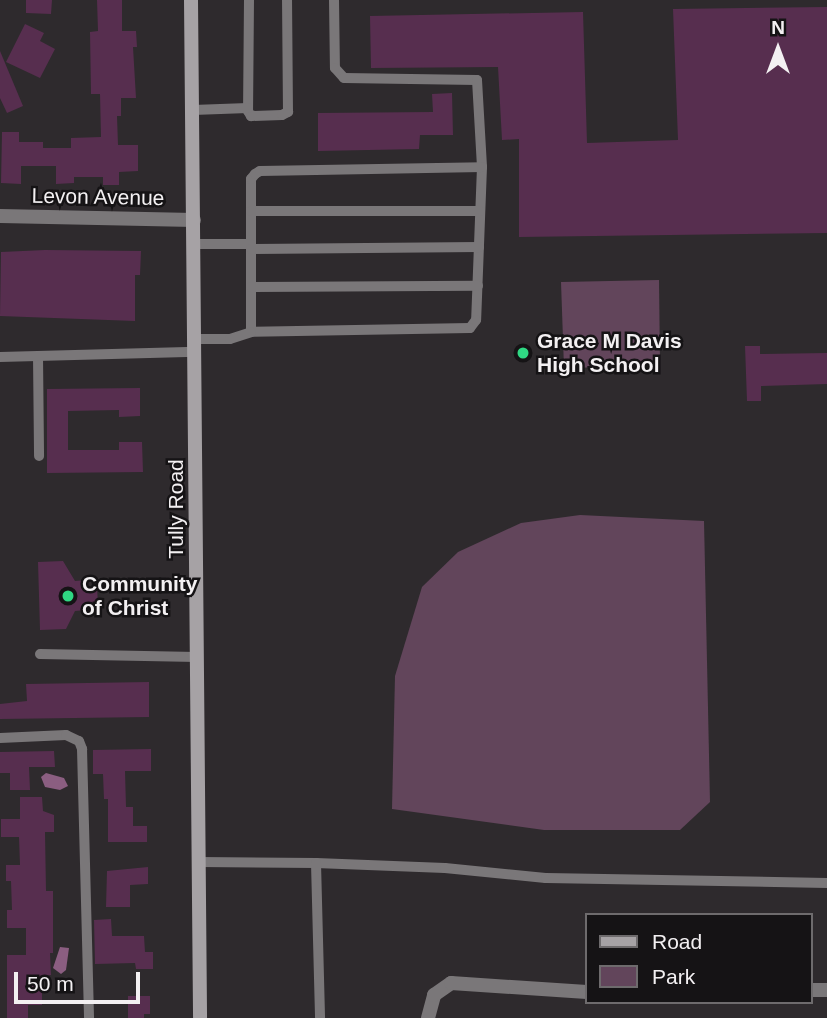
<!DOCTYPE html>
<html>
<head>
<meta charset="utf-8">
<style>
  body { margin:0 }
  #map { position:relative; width:827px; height:1018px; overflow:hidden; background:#2e2a2d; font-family:Helvetica,sans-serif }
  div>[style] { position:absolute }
  .green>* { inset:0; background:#62455b }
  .water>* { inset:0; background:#8b5e81 }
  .building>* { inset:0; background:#572e4f }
  .lane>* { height:10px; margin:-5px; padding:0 5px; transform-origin:5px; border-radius:5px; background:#7a7779 }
  .street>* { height:14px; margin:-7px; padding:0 7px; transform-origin:7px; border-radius:7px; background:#7a7779 }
  .secondary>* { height:14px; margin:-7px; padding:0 7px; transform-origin:7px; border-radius:7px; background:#a6a2a5 }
  .dots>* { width:19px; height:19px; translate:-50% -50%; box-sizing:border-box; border:4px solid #151315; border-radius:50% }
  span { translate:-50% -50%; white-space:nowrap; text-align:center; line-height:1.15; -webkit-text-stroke:5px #151315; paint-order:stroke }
  .street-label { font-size:21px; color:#f3f0f2 }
  .poi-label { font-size:21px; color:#f3f0f2; font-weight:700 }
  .left { translate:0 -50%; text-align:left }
  .legend { position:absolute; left:585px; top:913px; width:228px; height:91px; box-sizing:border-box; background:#151315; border:2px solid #6e6b6d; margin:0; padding:9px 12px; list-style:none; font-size:21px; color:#f3f0f2 }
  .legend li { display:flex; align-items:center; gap:14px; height:35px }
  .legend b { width:35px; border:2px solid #6e6b6d }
  .north { position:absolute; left:743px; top:14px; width:70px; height:70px; -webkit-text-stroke:5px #151315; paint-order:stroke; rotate:0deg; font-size:19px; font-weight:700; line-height:28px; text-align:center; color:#f3f0f2 }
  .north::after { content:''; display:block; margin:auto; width:24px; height:32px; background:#f3f0f2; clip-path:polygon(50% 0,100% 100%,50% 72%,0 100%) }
  .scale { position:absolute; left:14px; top:972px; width:126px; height:32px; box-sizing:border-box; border:4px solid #f3f0f2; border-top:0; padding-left:9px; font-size:21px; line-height:24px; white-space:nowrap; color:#f3f0f2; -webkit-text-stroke:5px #151315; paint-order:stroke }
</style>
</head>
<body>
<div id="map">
  <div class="green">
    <div style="clip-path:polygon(659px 280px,660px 366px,564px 368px,561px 282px)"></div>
    <div style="clip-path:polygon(580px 515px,704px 521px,710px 802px,680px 830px,544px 830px,392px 809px,395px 676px,422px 587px,458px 552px,521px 523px)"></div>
  </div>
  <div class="water">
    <div style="clip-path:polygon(46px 773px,64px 778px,68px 786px,60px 790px,45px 787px,41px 777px)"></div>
    <div style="clip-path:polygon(60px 947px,69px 948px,66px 970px,61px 974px,53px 968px)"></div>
  </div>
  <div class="building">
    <div style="clip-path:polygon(26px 0,52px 0,51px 14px,26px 13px)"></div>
    <div style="clip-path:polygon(97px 0,122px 0,122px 31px,136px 31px,137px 47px,133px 47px,136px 98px,121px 98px,121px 116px,117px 116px,118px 145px,138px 145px,138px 171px,119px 172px,119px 185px,103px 185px,103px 177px,74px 177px,74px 183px,56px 184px,56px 166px,21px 166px,21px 184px,1px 183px,2px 132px,19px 132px,19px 142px,43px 142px,43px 148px,71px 148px,71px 138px,101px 137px,100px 94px,91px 94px,90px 32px,98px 31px)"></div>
    <div style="clip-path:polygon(827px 7px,827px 233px,519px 237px,519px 139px,502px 140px,498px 67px,371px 68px,370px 16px,583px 12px,587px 143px,678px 140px,673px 9px)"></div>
    <div style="clip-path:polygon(25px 24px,44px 33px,40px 41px,55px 49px,40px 78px,6px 62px)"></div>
    <div style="clip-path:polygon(0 51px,23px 106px,7px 113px,0 98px)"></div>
    <div style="clip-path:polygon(452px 93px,453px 135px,420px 135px,419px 149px,318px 151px,318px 113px,433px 112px,432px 94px)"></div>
    <div style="clip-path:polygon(45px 250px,141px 251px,140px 275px,135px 275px,135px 321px,0 316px,1px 252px)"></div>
    <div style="clip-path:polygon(745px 346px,760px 346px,760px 354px,827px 353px,827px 384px,761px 386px,761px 401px,747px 401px)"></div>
    <div style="clip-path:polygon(140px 388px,140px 416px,119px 417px,119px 410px,68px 411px,68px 450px,119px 450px,119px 442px,142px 442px,143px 472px,47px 473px,47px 389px)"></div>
    <div style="clip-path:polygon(63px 561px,75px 581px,87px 580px,87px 588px,97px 587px,98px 604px,86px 604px,87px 610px,75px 611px,66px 629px,40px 630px,38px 562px)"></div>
    <div style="clip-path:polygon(149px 682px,149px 717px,0 719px,0 704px,27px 701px,26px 684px)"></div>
    <div style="clip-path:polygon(151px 749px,151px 771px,125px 771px,126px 807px,133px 807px,133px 826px,147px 826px,147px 842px,108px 842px,108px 799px,104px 799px,103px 774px,93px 774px,93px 750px)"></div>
    <div style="clip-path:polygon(54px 751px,55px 767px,29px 767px,30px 790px,10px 790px,10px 773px,0 773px,0 752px)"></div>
    <div style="clip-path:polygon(20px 797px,42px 797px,43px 811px,54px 815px,54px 832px,45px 832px,46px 891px,53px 891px,53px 953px,50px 953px,51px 975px,42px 976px,42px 1005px,28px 1005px,28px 1018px,7px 1018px,7px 955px,26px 955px,26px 928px,7px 928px,7px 910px,12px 910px,11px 881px,6px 881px,6px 865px,20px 865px,19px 837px,1px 837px,1px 819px,20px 819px)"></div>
    <div style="clip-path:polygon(148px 867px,148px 884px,130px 885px,130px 907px,106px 907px,107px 871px)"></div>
    <div style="clip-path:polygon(111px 919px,112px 936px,144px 936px,145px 952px,153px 952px,153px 969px,136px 969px,135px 963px,95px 964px,94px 920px)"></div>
    <div style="clip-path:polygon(128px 996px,150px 996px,150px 1014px,144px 1014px,144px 1018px,128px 1018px)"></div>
  </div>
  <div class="lane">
    <div style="left:249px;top:0;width:111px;rotate:90.5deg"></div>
    <div style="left:248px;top:111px;width:6px;rotate:59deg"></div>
    <div style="left:251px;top:116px;width:31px;rotate:-2deg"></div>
    <div style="left:282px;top:115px;width:7px;rotate:-27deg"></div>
    <div style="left:288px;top:112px;width:112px;rotate:-90.5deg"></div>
    <div style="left:334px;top:0;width:68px;rotate:89.2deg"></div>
    <div style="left:335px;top:68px;width:13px;rotate:48deg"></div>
    <div style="left:344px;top:78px;width:133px;rotate:0.9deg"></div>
    <div style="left:477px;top:80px;width:87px;rotate:86.7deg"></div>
    <div style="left:482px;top:167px;width:153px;rotate:92.2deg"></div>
    <div style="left:476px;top:320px;width:10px;rotate:127deg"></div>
    <div style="left:470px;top:328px;width:219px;rotate:179deg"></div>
    <div style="left:251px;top:332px;width:153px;rotate:-90deg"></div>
    <div style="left:251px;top:179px;width:6px;rotate:-51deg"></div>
    <div style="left:255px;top:174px;width:6px;rotate:-31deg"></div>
    <div style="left:260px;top:171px;width:222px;rotate:-1deg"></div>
    <div style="left:193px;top:110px;width:55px;rotate:-2.1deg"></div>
    <div style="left:251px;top:211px;width:229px"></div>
    <div style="left:195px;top:244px;width:56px"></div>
    <div style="left:251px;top:249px;width:228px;rotate:-0.5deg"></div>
    <div style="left:251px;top:287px;width:227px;rotate:-0.3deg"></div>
    <div style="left:196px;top:339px;width:34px"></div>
    <div style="left:230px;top:339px;width:22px;rotate:-18deg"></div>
    <div style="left:38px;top:356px;width:100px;rotate:89.4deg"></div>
    <div style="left:0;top:357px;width:196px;rotate:-1.5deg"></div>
    <div style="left:40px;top:654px;width:157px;rotate:1.1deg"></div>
    <div style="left:0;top:738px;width:66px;rotate:-2.6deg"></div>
    <div style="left:66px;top:735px;width:14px;rotate:25deg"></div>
    <div style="left:79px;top:741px;width:9px;rotate:69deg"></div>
    <div style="left:82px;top:749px;width:269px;rotate:88.5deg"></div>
    <div style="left:199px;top:862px;width:117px;rotate:0.5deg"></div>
    <div style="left:316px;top:863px;width:129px;rotate:2.2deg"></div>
    <div style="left:445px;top:868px;width:101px;rotate:5.7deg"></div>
    <div style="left:546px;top:878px;width:281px;rotate:1deg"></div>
    <div style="left:316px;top:863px;width:155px;rotate:88.5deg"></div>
  </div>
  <div class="street">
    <div style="left:0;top:216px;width:194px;rotate:1.2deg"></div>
    <div style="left:811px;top:990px;width:16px"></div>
    <div style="left:428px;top:1018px;width:24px;rotate:-75deg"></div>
    <div style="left:434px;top:995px;width:21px;rotate:-35deg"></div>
    <div style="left:451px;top:983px;width:136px;rotate:3.8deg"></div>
  </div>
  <div class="secondary">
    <div style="left:191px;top:0;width:1018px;rotate:89.49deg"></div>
  </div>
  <div class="dots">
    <div style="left:523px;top:353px;background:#2fd883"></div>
    <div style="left:68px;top:596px;background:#2fd883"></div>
  </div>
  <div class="street-label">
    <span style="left:98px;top:197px;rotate:1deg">Levon Avenue</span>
    <span style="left:176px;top:509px;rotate:-90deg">Tully Road</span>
  </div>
  <div class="poi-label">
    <span class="left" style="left:537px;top:353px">Grace M Davis<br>High School</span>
    <span class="left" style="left:82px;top:596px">Community<br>of Christ</span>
  </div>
  <ul class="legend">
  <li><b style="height:9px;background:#a6a2a5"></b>Road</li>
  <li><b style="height:19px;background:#62455b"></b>Park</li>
  </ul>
  <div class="north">N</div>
  <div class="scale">50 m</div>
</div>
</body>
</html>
